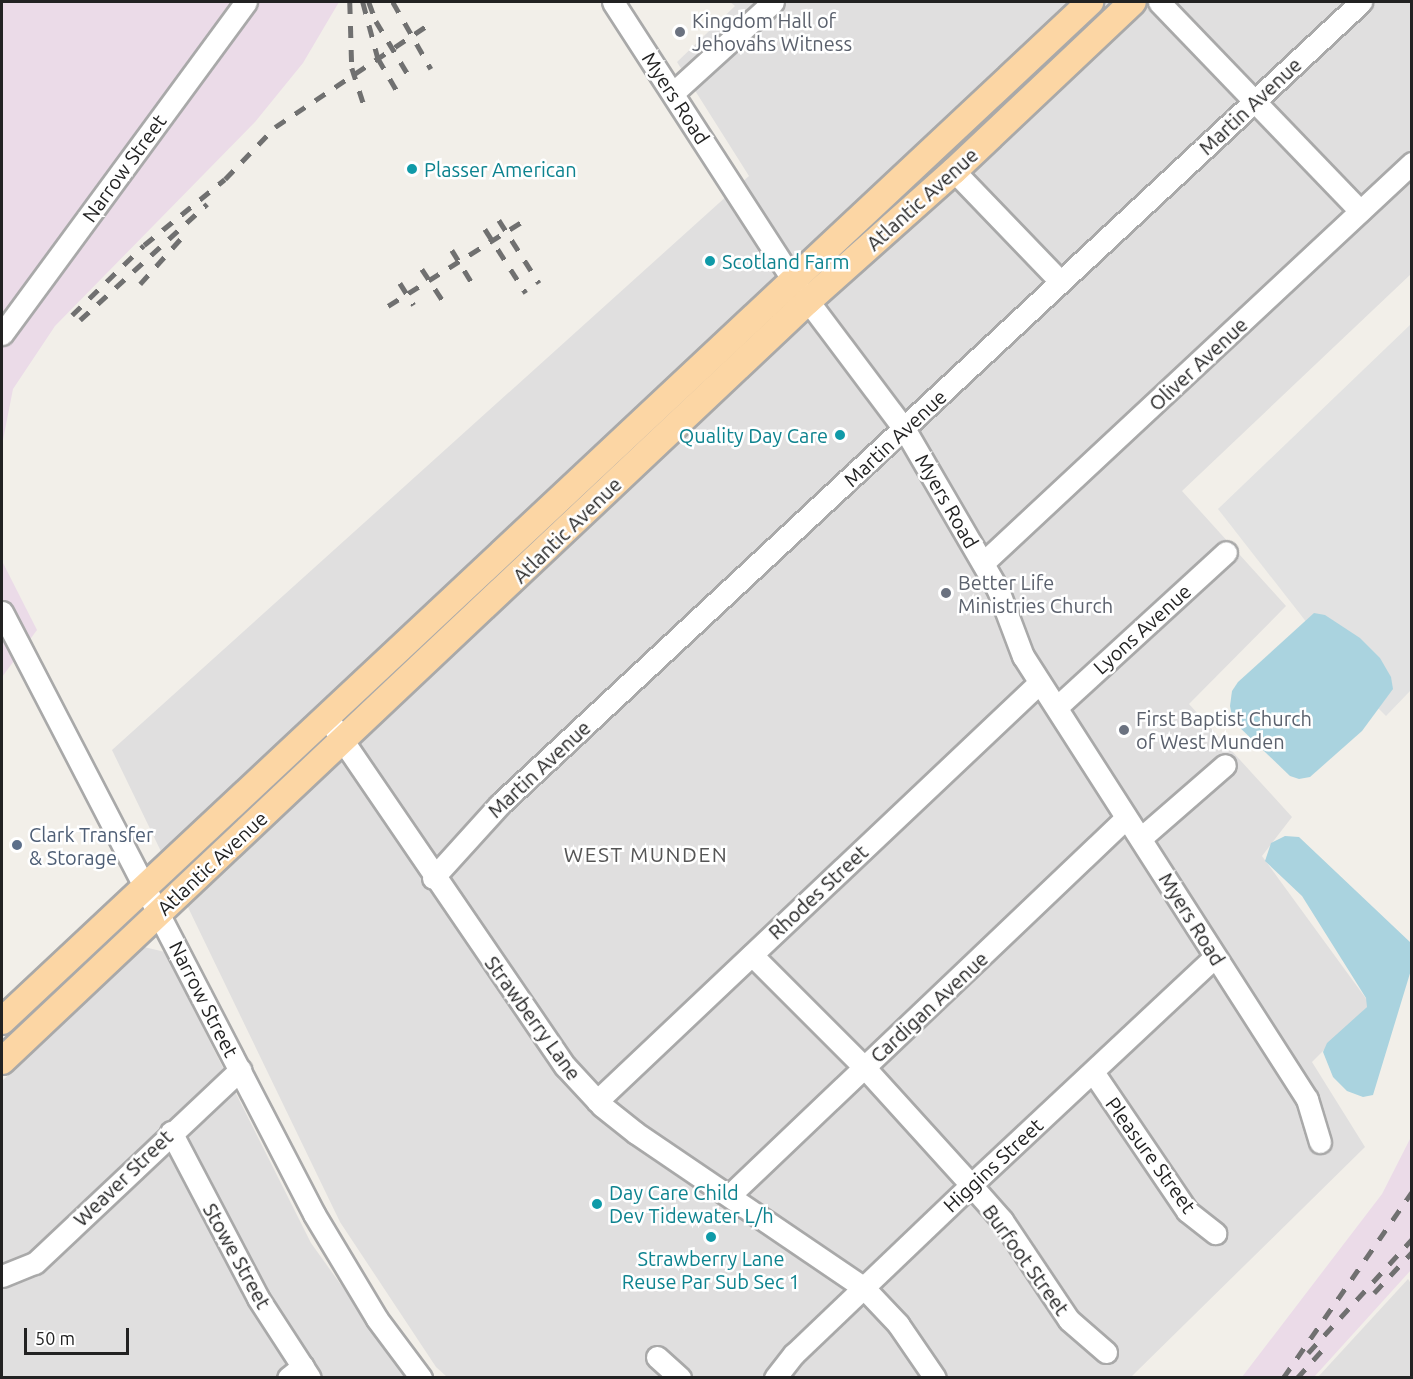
<!DOCTYPE html>
<html>
<head>
<meta charset="utf-8">
<style>
  body { margin:0 }
  #map { position:relative; width:1413px; height:1379px; overflow:hidden; background:#f2efe9; font-family:Ubuntu,sans-serif }
  div>[style] { position:absolute }
  .residential>* { inset:0; background:#e0dfdf }
  .industrial>* { inset:0; background:#ebdbe8 }
  .parking>* { inset:0; background:#e2e2e2 }
  .water>* { inset:0; background:#aad3df }
  .roads { filter:drop-shadow(2px 0 #a9a9a9) drop-shadow(-2px 0 #a9a9a9) drop-shadow(0 2px #a9a9a9) drop-shadow(0 -2px #a9a9a9) }
  .minor>* { height:21px; margin:-10.5px; padding:0 10.5px; transform-origin:10.5px; border-radius:10.5px; background:#fff }
  .major>* { height:26px; margin:-13px; padding:0 13px; transform-origin:13px; border-radius:13px; background:#fcd6a4 }
  .rail>* { height:4.5px; margin-top:-2.25px; transform-origin:0; background:repeating-linear-gradient(90deg,#707070 0 12px,transparent 0 24px) }
  .dots>* { width:16px; height:16px; translate:-50% -50%; box-sizing:border-box; border:3px solid #fff; border-radius:50% }
  span { translate:-50% -50%; white-space:nowrap; text-align:center; line-height:1.15; -webkit-text-stroke:5px #fff; paint-order:stroke }
  .worship-label { font-size:20px; color:#5b616d }
  .left { translate:0 -50%; text-align:left }
  .street-label { font-size:20px; color:#222 }
  .culture-label { font-size:20px; color:#0d838f }
  .right { translate:-100% -50%; text-align:right }
  .service-label { font-size:20px; color:#4e5e75 }
  .neighbourhood-label { font-size:21px; color:#555; letter-spacing:1.5px }
  .frame { position:absolute; inset:0; border:3px solid #222; pointer-events:none }
  .scale { position:absolute; left:24px; top:1328px; width:105px; height:27px; box-sizing:border-box; border:3px solid #222; border-top:0; padding-left:8px; font-size:18px; line-height:21px; white-space:nowrap; color:#222; -webkit-text-stroke:4px #fff; paint-order:stroke }
</style>
</head>
<body>
<div id="map">
  <div class="residential">
    <div style="clip-path:polygon(730px 2px,1411px 2px,1411px 274px,1182px 491px,1286px 606px,1189px 704px,1292px 817px,1262px 856px,1370px 1004px,1312px 1062px,1365px 1147px,1131px 1377px,447px 1377px,436px 1367px,340px 1222px,112px 750px,749px 176px,677px 62px,735px 6px)"></div>
    <div style="clip-path:polygon(144px 947px,165px 952px,311px 1243px,407px 1377px,2px 1378px,2px 1081px)"></div>
    <div style="clip-path:polygon(1408px 1279px,1412px 1285px,1411px 1377px,1318px 1377px)"></div>
  </div>
  <div class="industrial">
    <div style="clip-path:polygon(2px 2px,339px 2px,303px 63px,255px 122px,55px 326px,13px 389px,2px 445px)"></div>
    <div style="clip-path:polygon(2px 561px,37px 630px,2px 677px)"></div>
    <div style="clip-path:polygon(1411px 1137px,1411px 1270px,1314px 1377px,1242px 1377px,1382px 1194px)"></div>
  </div>
  <div class="parking">
    <div style="clip-path:polygon(1411px 324px,1411px 690px,1386px 716px,1357px 687px,1218px 509px)"></div>
  </div>
  <div class="water">
    <div style="clip-path:polygon(1314px 613px,1325px 615px,1360px 638px,1380px 658px,1391px 677px,1393px 689px,1362px 731px,1310px 777px,1299px 779px,1290px 776px,1233px 721px,1230px 706px,1232px 691px,1238px 682px)"></div>
    <div style="clip-path:polygon(1285px 836px,1299px 837px,1411px 943px,1411px 970px,1373px 1095px,1363px 1097px,1347px 1091px,1333px 1077px,1323px 1052px,1327px 1043px,1367px 1007px,1366px 998px,1302px 896px,1265px 861px,1271px 843px)"></div>
  </div>
  <div class="roads">
    <div class="minor">
      <div style="left:613px;top:2px;width:337px;rotate:57.1deg"></div>
      <div style="left:796px;top:285px;width:181px;rotate:53.1deg"></div>
      <div style="left:905px;top:430px;width:185px;rotate:59.8deg"></div>
      <div style="left:998px;top:590px;width:71px;rotate:69.3deg"></div>
      <div style="left:1023px;top:656px;width:526px;rotate:57.34deg"></div>
      <div style="left:1307px;top:1099px;width:45px;rotate:73.2deg"></div>
      <div style="left:1159px;top:2px;width:290px;rotate:46.1deg"></div>
      <div style="left:673px;top:93px;width:135px;rotate:-42.3deg"></div>
      <div style="left:954px;top:171px;width:153px;rotate:46.1deg"></div>
      <div style="left:2px;top:334px;width:412px;rotate:-53.7deg"></div>
      <div style="left:983px;top:563px;width:587px;rotate:-43deg"></div>
      <div style="left:2px;top:612px;width:678px;rotate:62.6deg"></div>
      <div style="left:314px;top:1214px;width:122px;rotate:59deg"></div>
      <div style="left:377px;top:1319px;width:74px;rotate:53.3deg"></div>
      <div style="left:1057px;top:707px;width:229px;rotate:-42.5deg"></div>
      <div style="left:326px;top:716px;width:424px;rotate:55.7deg"></div>
      <div style="left:565px;top:1066px;width:54px;rotate:47.2deg"></div>
      <div style="left:602px;top:1106px;width:43px;rotate:38.5deg"></div>
      <div style="left:636px;top:1133px;width:276px;rotate:34.2deg"></div>
      <div style="left:864px;top:1288px;width:50px;rotate:46.6deg"></div>
      <div style="left:898px;top:1324px;width:65px;rotate:55.6deg"></div>
      <div style="left:1141px;top:838px;width:111px;rotate:-41deg"></div>
      <div style="left:433px;top:878px;width:100px;rotate:-47.8deg"></div>
      <div style="left:500px;top:804px;width:1177px;rotate:-42.97deg"></div>
      <div style="left:752px;top:955px;width:160px;rotate:45deg"></div>
      <div style="left:865px;top:1068px;width:158px;rotate:47.8deg"></div>
      <div style="left:971px;top:1185px;width:47px;rotate:48.5deg"></div>
      <div style="left:1002px;top:1220px;width:120px;rotate:56.2deg"></div>
      <div style="left:1069px;top:1320px;width:49px;rotate:40.9deg"></div>
      <div style="left:1093px;top:1072px;width:168px;rotate:55.9deg"></div>
      <div style="left:1187px;top:1211px;width:36px;rotate:38deg"></div>
      <div style="left:597px;top:1101px;width:608px;rotate:-43.4deg"></div>
      <div style="left:171px;top:1132px;width:187px;rotate:62.3deg"></div>
      <div style="left:258px;top:1298px;width:95px;rotate:57deg"></div>
      <div style="left:731px;top:1194px;width:545px;rotate:-43.59deg"></div>
      <div style="left:2px;top:1276px;width:35px;rotate:-22deg"></div>
      <div style="left:35px;top:1263px;width:282px;rotate:-43.3deg"></div>
      <div style="left:657px;top:1357px;width:31px;rotate:42deg"></div>
      <div style="left:288px;top:1378px;width:19px;rotate:-39deg"></div>
      <div style="left:775px;top:1378px;width:31px;rotate:-52deg"></div>
      <div style="left:794px;top:1354px;width:245px;rotate:-43.7deg"></div>
      <div style="left:971px;top:1185px;width:334px;rotate:-43.1deg"></div>
    </div>
    <div class="major">
      <div style="left:2px;top:1021px;width:1491px;rotate:-43.12deg"></div>
      <div style="left:2px;top:1061px;width:1108px;rotate:-43.32deg"></div>
      <div style="left:808px;top:301px;width:195px;rotate:-41.7deg"></div>
      <div style="left:954px;top:171px;width:246px;rotate:-43.4deg"></div>
    </div>
  </div>
  <div class="rail">
    <div style="left:350px;top:2px;width:66px;rotate:88.3deg"></div>
    <div style="left:352px;top:68px;width:45px;rotate:72deg"></div>
    <div style="left:363px;top:2px;width:58px;rotate:75deg"></div>
    <div style="left:378px;top:58px;width:38px;rotate:60deg"></div>
    <div style="left:369px;top:2px;width:20px;rotate:70deg"></div>
    <div style="left:376px;top:21px;width:70px;rotate:59deg"></div>
    <div style="left:393px;top:2px;width:77px;rotate:60.4deg"></div>
    <div style="left:499px;top:220px;width:75px;rotate:57.6deg"></div>
    <div style="left:485px;top:229px;width:76px;rotate:57.4deg"></div>
    <div style="left:452px;top:250px;width:42px;rotate:58.6deg"></div>
    <div style="left:422px;top:269px;width:42px;rotate:56.7deg"></div>
    <div style="left:400px;top:283px;width:26px;rotate:58deg"></div>
    <div style="left:140px;top:284px;width:66px;rotate:-48.1deg"></div>
    <div style="left:388px;top:306px;width:163px;rotate:-32.2deg"></div>
    <div style="left:72px;top:315px;width:100px;rotate:-44.2deg"></div>
    <div style="left:144px;top:245px;width:104px;rotate:-39.2deg"></div>
    <div style="left:225px;top:179px;width:72px;rotate:-46.1deg"></div>
    <div style="left:275px;top:127px;width:187px;rotate:-33.7deg"></div>
    <div style="left:80px;top:320px;width:172px;rotate:-42.4deg"></div>
    <div style="left:1374px;top:1293px;width:56px;rotate:-47.2deg"></div>
    <div style="left:1308px;top:1353px;width:154px;rotate:-47.6deg"></div>
    <div style="left:1283px;top:1378px;width:226px;rotate:-55.3deg"></div>
    <div style="left:1297px;top:1378px;width:39px;rotate:-48deg"></div>
  </div>
  <div class="dots">
    <div style="left:680px;top:32px;background:#6b7280"></div>
    <div style="left:412px;top:169px;background:#0f9aa8"></div>
    <div style="left:710px;top:261px;background:#0f9aa8"></div>
    <div style="left:840px;top:435px;background:#0f9aa8"></div>
    <div style="left:946px;top:593px;background:#6b7280"></div>
    <div style="left:1124px;top:730px;background:#6b7280"></div>
    <div style="left:17px;top:845px;background:#5c6f8a"></div>
    <div style="left:597px;top:1204px;background:#0f9aa8"></div>
    <div style="left:711px;top:1237px;background:#0f9aa8"></div>
  </div>
  <div class="worship-label">
    <span class="left" style="left:692px;top:32px">Kingdom Hall of<br>Jehovahs Witness</span>
    <span class="left" style="left:958px;top:594px">Better Life<br>Ministries Church</span>
    <span class="left" style="left:1136px;top:730px">First Baptist Church<br>of West Munden</span>
  </div>
  <div class="street-label">
    <span style="left:676px;top:98px;rotate:57deg">Myers Road</span>
    <span style="left:1250px;top:106px;rotate:-43deg">Martin Avenue</span>
    <span style="left:124px;top:168px;rotate:-54deg">Narrow Street</span>
    <span style="left:922px;top:199px;rotate:-42deg">Atlantic Avenue</span>
    <span style="left:1198px;top:364px;rotate:-43deg">Oliver Avenue</span>
    <span style="left:895px;top:438px;rotate:-43deg">Martin Avenue</span>
    <span style="left:947px;top:501px;rotate:60deg">Myers Road</span>
    <span style="left:567px;top:530px;rotate:-44deg">Atlantic Avenue</span>
    <span style="left:1142px;top:629px;rotate:-42deg">Lyons Avenue</span>
    <span style="left:539px;top:769px;rotate:-43deg">Martin Avenue</span>
    <span style="left:212px;top:863px;rotate:-43deg">Atlantic Avenue</span>
    <span style="left:818px;top:892px;rotate:-43deg">Rhodes Street</span>
    <span style="left:1192px;top:919px;rotate:58deg">Myers Road</span>
    <span style="left:204px;top:999px;rotate:63deg">Narrow Street</span>
    <span style="left:929px;top:1007px;rotate:-43deg">Cardigan Avenue</span>
    <span style="left:533px;top:1018px;rotate:54deg">Strawberry Lane</span>
    <span style="left:1151px;top:1155px;rotate:54deg">Pleasure Street</span>
    <span style="left:993px;top:1165px;rotate:-43deg">Higgins Street</span>
    <span style="left:123px;top:1178px;rotate:-44deg">Weaver Street</span>
    <span style="left:237px;top:1256px;rotate:61deg">Stowe Street</span>
    <span style="left:1026px;top:1260px;rotate:54deg">Burfoot Street</span>
  </div>
  <div class="culture-label">
    <span class="left" style="left:424px;top:169px">Plasser American</span>
    <span class="left" style="left:722px;top:261px">Scotland Farm</span>
    <span class="right" style="left:828px;top:435px">Quality Day Care</span>
    <span class="left" style="left:609px;top:1204px">Day Care Child<br>Dev Tidewater L/h</span>
    <span style="left:711px;top:1270px">Strawberry Lane<br>Reuse Par Sub Sec 1</span>
  </div>
  <div class="service-label">
    <span class="left" style="left:29px;top:846px">Clark Transfer<br>&amp; Storage</span>
  </div>
  <div class="neighbourhood-label">
    <span style="left:646px;top:854px">WEST MUNDEN</span>
  </div>
  <div class="frame"></div>
  <div class="scale">50 m</div>
</div>
</body>
</html>
